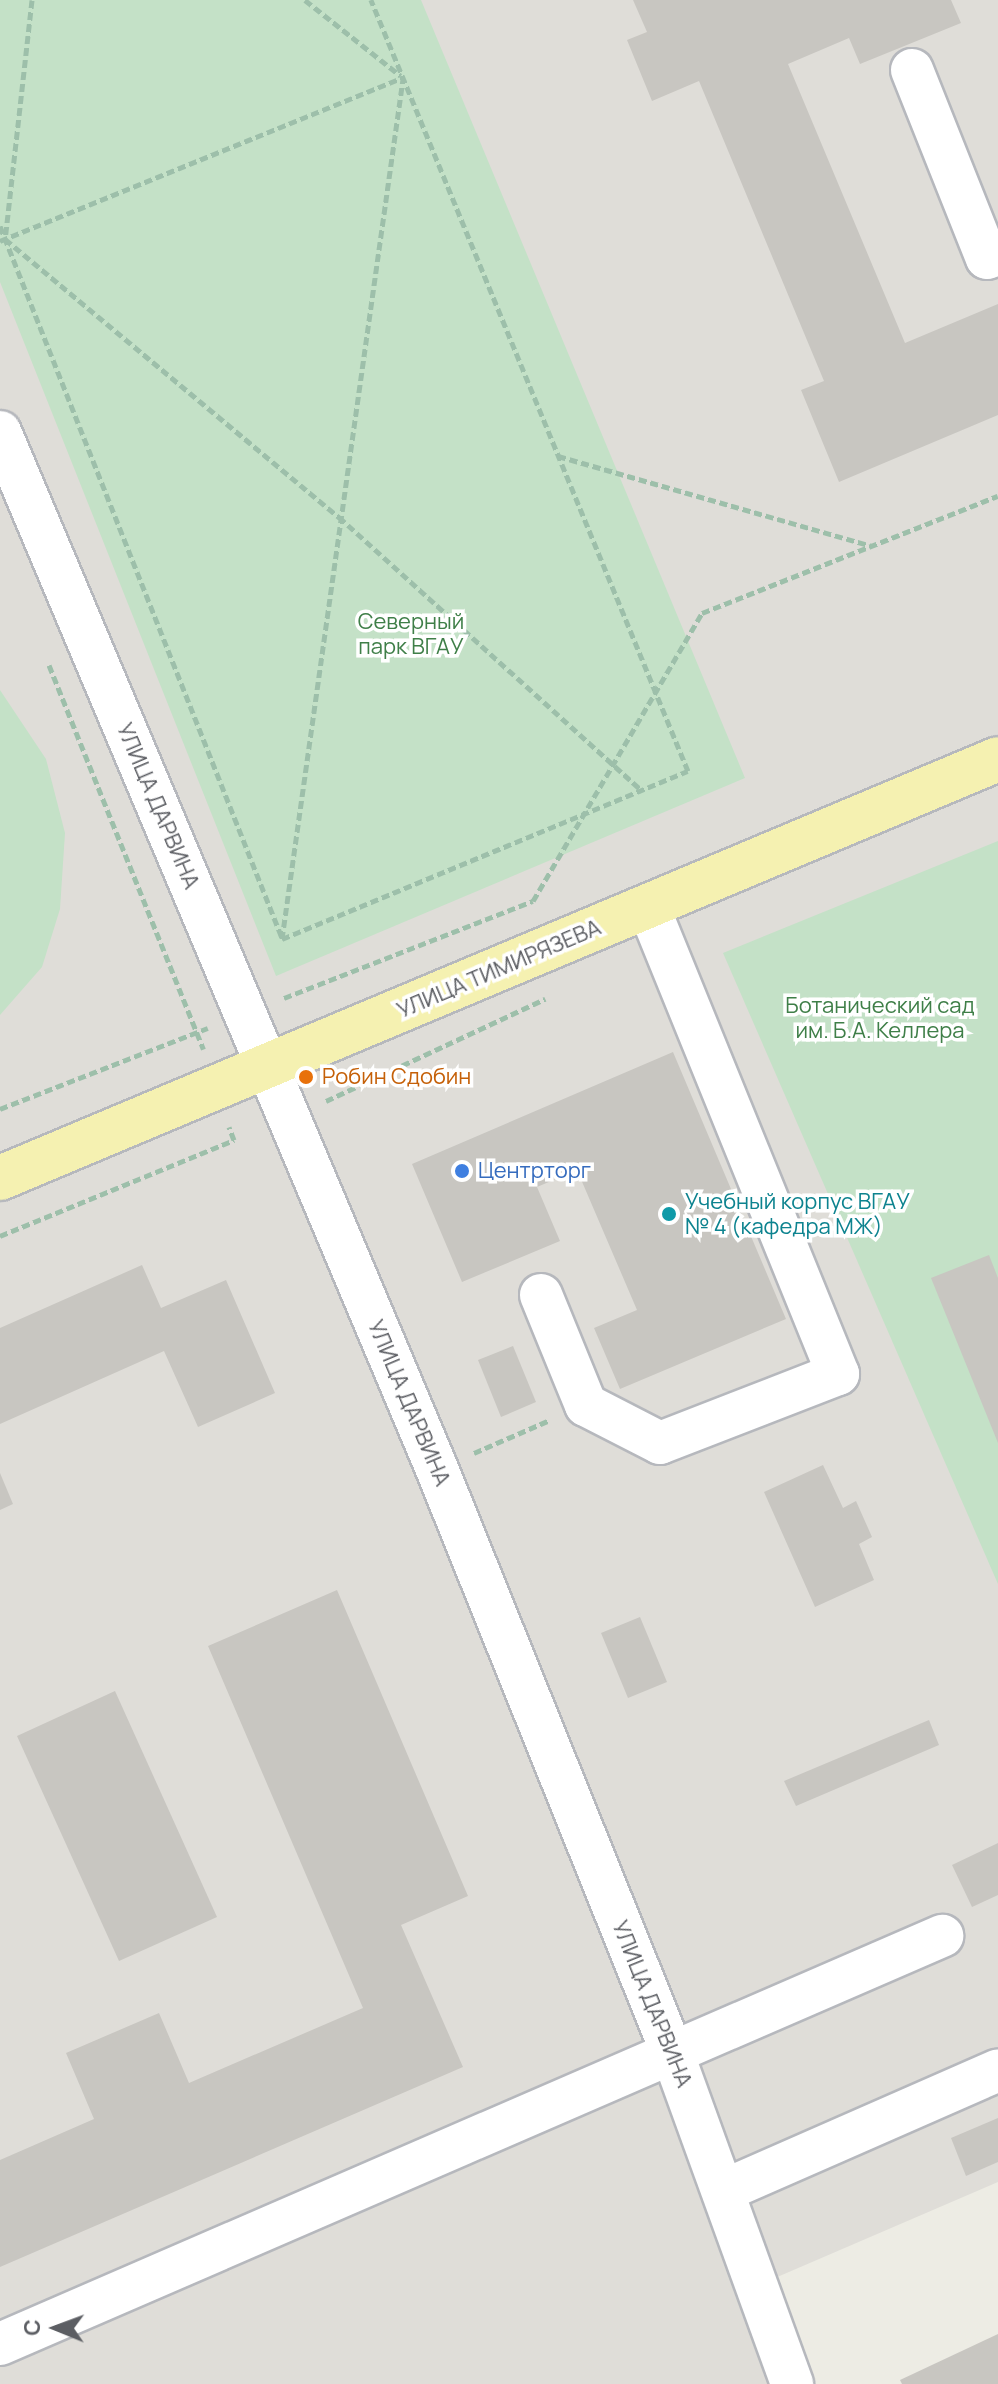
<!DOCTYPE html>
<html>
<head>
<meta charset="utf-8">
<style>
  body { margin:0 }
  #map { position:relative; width:998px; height:2384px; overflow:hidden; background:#edece4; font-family:Manrope,sans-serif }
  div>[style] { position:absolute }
  .industrial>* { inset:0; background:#dfddd8 }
  .green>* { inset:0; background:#c4e1c7 }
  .building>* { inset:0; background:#c8c6c1 }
  .path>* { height:5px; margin-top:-2.5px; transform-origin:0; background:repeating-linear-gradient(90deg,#9dbfaa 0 8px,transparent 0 12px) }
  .roads { filter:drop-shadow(2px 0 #b6b8bd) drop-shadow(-2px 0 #b6b8bd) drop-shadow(0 2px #b6b8bd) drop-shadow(0 -2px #b6b8bd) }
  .minor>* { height:42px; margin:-21px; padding:0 21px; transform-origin:21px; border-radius:21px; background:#fff }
  .major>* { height:44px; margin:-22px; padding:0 22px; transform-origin:22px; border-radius:22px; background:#f5f1b1 }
  .dots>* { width:22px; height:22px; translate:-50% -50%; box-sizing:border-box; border:4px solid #fff; border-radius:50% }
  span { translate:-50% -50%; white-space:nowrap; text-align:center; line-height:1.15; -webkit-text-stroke:7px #fff; paint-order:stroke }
  .park-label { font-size:22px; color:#3f7f48 }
  .street-label { font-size:22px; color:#5c5e63 }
  .food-label { font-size:22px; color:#c56008 }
  .left { translate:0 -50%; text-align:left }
  .shop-label { font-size:22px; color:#366cbe }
  .culture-label { font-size:22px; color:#0d838f }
  .north { position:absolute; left:16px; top:2288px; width:80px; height:80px; -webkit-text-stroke:6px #fff; paint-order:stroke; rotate:271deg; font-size:22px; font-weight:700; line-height:32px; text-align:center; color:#5c5e63 }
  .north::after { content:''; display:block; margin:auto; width:28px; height:36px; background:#5c5e63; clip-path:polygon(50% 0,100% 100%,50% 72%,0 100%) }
</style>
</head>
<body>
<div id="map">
  <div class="industrial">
    <div style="clip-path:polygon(0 0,998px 0,998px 2182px,768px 2281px,806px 2384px,0 2384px)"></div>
  </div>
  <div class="green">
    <div style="clip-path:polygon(0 0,421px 0,745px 778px,276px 976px,0 282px)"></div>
    <div style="clip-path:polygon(0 690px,46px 759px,65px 833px,60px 909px,42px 967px,0 1015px)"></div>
    <div style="clip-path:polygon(998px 841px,998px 1584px,723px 953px)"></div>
  </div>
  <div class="building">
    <div style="clip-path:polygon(633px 0,951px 0,961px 23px,860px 64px,849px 38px,788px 64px,905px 343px,998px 304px,998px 415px,839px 482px,801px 390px,824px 381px,699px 81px,652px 101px,627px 40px,647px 32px)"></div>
    <div style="clip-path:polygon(673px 1052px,786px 1319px,620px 1389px,594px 1328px,637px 1310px,577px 1170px,537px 1187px,560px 1241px,462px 1282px,412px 1164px)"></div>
    <div style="clip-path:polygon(989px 1255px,998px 1278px,998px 1443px,931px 1278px)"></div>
    <div style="clip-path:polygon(142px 1265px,161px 1308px,226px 1280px,275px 1393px,198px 1427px,164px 1351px,0 1424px,0 1328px)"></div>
    <div style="clip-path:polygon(513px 1346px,536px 1402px,501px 1417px,478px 1360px)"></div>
    <div style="clip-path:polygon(823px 1465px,843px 1508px,856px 1501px,872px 1537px,859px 1544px,874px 1580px,815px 1607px,764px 1492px)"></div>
    <div style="clip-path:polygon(0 1473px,13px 1504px,0 1510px)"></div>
    <div style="clip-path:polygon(337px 1590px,468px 1896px,401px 1925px,463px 2067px,0 2267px,0 2160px,94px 2119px,66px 2053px,159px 2013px,189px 2083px,363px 2008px,208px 1646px)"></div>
    <div style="clip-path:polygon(640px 1617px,667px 1682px,628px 1698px,601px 1633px)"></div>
    <div style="clip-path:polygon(115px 1691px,217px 1917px,119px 1961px,17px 1736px)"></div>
    <div style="clip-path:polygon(929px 1720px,939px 1745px,796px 1806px,784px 1781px)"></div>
    <div style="clip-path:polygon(998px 1843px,998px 1895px,972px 1907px,952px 1865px)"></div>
    <div style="clip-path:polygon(998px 2118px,998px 2162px,966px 2176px,951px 2138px)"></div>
    <div style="clip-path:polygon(998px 2334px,998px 2384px,902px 2384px,900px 2380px)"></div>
  </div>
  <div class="path">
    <div style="left:32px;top:0;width:241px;rotate:96.4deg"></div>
    <div style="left:5px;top:239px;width:435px;rotate:39.8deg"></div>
    <div style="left:339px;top:517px;width:409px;rotate:42.1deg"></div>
    <div style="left:305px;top:0;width:122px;rotate:38.4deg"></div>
    <div style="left:0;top:226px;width:766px;rotate:68.39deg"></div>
    <div style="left:0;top:241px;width:434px;rotate:-22.1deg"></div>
    <div style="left:558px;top:456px;width:327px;rotate:16deg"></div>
    <div style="left:49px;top:665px;width:414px;rotate:68.1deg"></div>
    <div style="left:282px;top:939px;width:439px;rotate:-22.5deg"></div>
    <div style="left:688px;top:771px;width:834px;rotate:-112.35deg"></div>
    <div style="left:282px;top:939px;width:868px;rotate:-81.99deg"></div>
    <div style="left:284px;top:998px;width:267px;rotate:-21.3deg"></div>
    <div style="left:533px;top:901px;width:334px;rotate:-59.6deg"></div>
    <div style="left:702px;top:613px;width:318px;rotate:-21.6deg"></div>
    <div style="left:326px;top:1101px;width:242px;rotate:-25deg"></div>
    <div style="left:0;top:1109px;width:223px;rotate:-21.3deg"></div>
    <div style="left:0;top:1236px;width:253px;rotate:-22.3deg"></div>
    <div style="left:234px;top:1140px;width:14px;rotate:-111deg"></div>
    <div style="left:474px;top:1453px;width:83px;rotate:-23.5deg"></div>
  </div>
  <div class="roads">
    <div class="minor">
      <div style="left:912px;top:70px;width:202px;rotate:68.3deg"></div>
      <div style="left:987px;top:258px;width:12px;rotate:-20deg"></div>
      <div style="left:0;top:432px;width:1125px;rotate:67.15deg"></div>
      <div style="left:437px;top:1469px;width:629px;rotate:68.05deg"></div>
      <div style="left:672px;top:2052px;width:353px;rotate:70.1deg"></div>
      <div style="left:541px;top:1295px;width:119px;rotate:67.8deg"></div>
      <div style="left:586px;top:1405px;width:83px;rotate:27.2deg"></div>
      <div style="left:660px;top:1443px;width:191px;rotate:-21.2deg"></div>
      <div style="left:838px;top:1374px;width:505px;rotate:-112.1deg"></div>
      <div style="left:723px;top:2191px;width:300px;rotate:-23.7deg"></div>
      <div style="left:0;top:2344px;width:1027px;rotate:-23.42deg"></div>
    </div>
    <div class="major">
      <div style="left:0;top:1178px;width:1082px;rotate:-22.77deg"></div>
    </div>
  </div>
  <div class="dots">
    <div style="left:306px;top:1077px;background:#e8710a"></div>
    <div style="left:462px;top:1171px;background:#3f7fe0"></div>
    <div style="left:669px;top:1214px;background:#0f9aa8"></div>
  </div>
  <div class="park-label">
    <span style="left:411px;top:634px">Северный<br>парк ВГАУ</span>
    <span style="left:880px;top:1018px">Ботанический сад<br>им. Б.А. Келлера</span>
  </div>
  <div class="street-label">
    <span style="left:158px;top:806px;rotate:67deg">УЛИЦА ДАРВИНА</span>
    <span style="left:499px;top:969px;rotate:-23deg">УЛИЦА ТИМИРЯЗЕВА</span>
    <span style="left:409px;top:1403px;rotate:67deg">УЛИЦА ДАРВИНА</span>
    <span style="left:652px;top:2004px;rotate:68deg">УЛИЦА ДАРВИНА</span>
  </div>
  <div class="food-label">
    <span class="left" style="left:322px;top:1077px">Робин Сдобин</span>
  </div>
  <div class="shop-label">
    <span class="left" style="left:478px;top:1171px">Центрторг</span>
  </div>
  <div class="culture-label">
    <span class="left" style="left:685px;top:1214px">Учебный корпус ВГАУ<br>№ 4 (кафедра МЖ)</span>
  </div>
  <div class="north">С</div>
</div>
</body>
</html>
